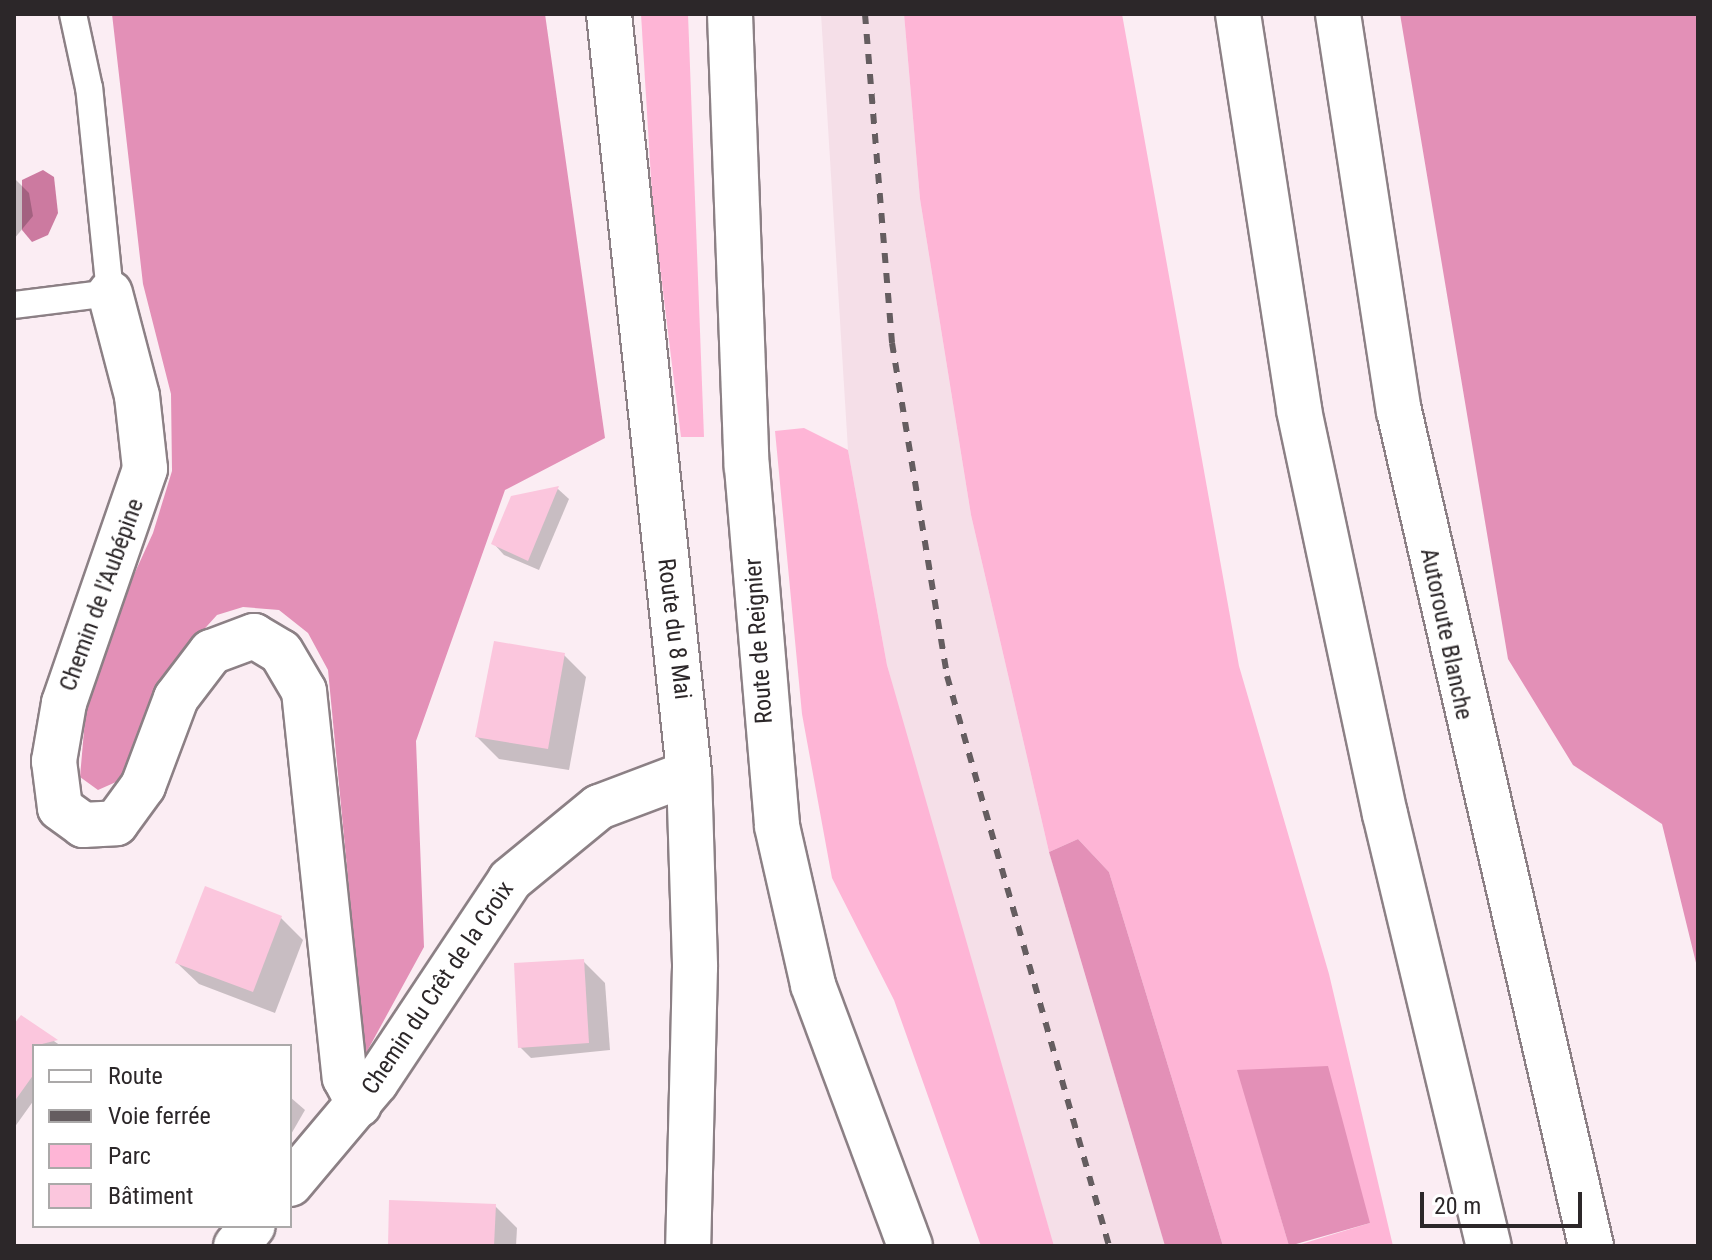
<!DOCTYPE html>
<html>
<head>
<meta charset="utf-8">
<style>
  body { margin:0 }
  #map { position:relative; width:1712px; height:1260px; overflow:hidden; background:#fbedf3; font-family:"Roboto Condensed",sans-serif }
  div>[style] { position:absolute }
  .built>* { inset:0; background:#f5dfe8 }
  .green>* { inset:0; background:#feb5d6 }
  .forest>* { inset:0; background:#e390b7 }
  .water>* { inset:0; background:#cc7aa0 }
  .shadow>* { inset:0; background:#0003 }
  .building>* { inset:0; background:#fbc6dd }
  .roads { filter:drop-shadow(2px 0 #8c8085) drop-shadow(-2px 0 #8c8085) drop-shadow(0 2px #8c8085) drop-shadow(0 -2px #8c8085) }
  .lane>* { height:26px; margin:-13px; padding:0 13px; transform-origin:13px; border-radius:13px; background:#fff }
  .street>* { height:44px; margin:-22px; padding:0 22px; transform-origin:22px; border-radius:22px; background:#fff }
  .secondary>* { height:44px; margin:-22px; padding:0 22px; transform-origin:22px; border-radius:22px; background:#fff }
  .highway>* { height:44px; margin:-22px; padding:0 22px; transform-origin:22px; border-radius:22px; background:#fff }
  .rail>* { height:6px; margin-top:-3px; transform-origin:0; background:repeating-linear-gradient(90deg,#655d60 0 10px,transparent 0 20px) }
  span { translate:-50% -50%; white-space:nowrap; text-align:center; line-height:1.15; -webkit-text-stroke:6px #fff; paint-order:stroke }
  .street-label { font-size:24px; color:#2c2729 }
  .frame { position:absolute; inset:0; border:16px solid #2c2729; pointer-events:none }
  .legend { position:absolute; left:32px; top:1044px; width:260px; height:184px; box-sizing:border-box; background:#fff; border:2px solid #aba9a9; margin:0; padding:10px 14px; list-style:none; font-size:24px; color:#2c2729 }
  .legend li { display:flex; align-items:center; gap:16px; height:40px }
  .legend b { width:40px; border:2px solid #aba9a9 }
  .scale { position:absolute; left:1420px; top:1192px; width:162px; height:36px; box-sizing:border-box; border:4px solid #2c2729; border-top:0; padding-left:10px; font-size:24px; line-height:28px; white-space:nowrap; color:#2c2729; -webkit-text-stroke:6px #fff; paint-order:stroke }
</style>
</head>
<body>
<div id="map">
  <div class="built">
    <div style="clip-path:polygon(821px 14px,904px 14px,920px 199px,971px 515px,1049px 852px,1165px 1246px,1054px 1246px,942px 874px,887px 665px,848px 450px)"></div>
  </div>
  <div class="green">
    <div style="clip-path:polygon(641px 14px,688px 14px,704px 437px,681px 437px,653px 211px)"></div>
    <div style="clip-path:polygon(904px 14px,1122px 14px,1239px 666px,1329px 974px,1393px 1246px,1295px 1246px,1370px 1223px,1238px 1070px,1289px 1246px,1223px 1246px,1109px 872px,1078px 839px,1049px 852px,971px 515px,920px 199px)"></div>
    <div style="clip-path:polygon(804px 428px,848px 450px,887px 665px,1054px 1246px,981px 1246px,894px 1000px,832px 878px,802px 714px,775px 431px)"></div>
  </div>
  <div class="forest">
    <div style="clip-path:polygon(112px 14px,545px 14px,605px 438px,505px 490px,416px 741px,424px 947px,365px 1055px,328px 670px,308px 633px,279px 610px,243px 607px,217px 615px,170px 667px,125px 778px,98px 790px,80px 777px,89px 673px,153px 533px,172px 471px,171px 394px,143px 284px)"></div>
    <div style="clip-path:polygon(1400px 14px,1698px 14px,1698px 971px,1662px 824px,1573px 765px,1508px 659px)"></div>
    <div style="clip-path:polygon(1078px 839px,1109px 872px,1223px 1246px,1165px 1246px,1049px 852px)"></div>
    <div style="clip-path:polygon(1328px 1066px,1370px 1223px,1289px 1246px,1237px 1070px)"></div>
  </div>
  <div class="water">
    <div style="clip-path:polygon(43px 170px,54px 177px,58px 213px,48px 235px,32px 242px,22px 230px,22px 180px)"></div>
  </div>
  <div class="shadow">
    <div style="clip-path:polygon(14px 178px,29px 193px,33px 216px,14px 239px)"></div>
    <div style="clip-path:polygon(558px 489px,569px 499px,539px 570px,504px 555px,494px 544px,513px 498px)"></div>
    <div style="clip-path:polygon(564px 655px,586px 677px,569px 770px,499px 759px,477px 737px)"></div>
    <div style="clip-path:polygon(281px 918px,303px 940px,275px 1013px,199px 984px,177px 963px)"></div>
    <div style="clip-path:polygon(583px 961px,605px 983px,610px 1050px,531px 1058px,520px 1047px)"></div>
    <div style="clip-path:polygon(21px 1018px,61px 1046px,34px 1046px,34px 1100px,14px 1128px,14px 1027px)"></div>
    <div style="clip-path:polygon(290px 1097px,305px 1110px,290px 1136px)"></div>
    <div style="clip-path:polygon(495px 1206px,517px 1228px,516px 1246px,390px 1246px)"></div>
  </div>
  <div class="building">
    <div style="clip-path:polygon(559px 486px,528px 561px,491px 544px,511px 496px)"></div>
    <div style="clip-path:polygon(494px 641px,565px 653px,548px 749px,475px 737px)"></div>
    <div style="clip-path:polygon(205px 886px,282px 916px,253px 992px,175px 963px)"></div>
    <div style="clip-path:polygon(584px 959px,589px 1043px,518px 1048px,514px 963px)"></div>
    <div style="clip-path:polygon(21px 1015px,58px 1040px,34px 1046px,34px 1074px,14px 1102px,14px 1024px)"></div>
    <div style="clip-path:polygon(389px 1200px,496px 1204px,494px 1246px,388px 1246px)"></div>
  </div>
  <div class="roads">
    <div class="lane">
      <div style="left:14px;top:305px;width:97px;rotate:-7.1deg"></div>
      <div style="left:110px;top:293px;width:206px;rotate:-95.8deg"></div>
      <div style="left:89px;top:88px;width:76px;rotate:-102.2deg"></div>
    </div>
    <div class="street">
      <div style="left:110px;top:293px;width:106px;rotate:75.3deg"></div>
      <div style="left:137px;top:396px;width:73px;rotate:83.7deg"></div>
      <div style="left:145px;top:469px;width:248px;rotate:109.1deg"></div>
      <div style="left:64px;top:703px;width:59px;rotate:99.8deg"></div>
      <div style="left:54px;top:761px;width:47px;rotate:82.7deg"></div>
      <div style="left:60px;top:808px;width:29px;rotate:36deg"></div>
      <div style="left:83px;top:825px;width:33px;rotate:-3deg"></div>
      <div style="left:116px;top:823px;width:46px;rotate:-53.9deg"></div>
      <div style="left:143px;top:786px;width:94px;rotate:-69.4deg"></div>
      <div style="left:176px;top:698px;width:58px;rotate:-52.7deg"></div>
      <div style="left:211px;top:652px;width:46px;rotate:-20.4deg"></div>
      <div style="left:254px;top:636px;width:31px;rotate:31deg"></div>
      <div style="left:281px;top:652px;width:45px;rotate:59.5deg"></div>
      <div style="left:304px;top:691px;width:389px;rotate:84deg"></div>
      <div style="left:345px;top:1078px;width:30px;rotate:62deg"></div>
      <div style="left:290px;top:1184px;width:133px;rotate:-49.9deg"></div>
      <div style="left:376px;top:1082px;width:242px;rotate:-56.4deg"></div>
      <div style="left:510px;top:880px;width:115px;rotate:-39.4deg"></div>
      <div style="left:599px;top:807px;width:96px;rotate:-20.7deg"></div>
      <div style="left:236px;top:1246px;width:26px;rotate:-50deg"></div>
    </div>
    <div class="secondary">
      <div style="left:609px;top:14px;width:763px;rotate:83.98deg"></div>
      <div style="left:689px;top:773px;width:194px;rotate:88.2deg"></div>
      <div style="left:695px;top:967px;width:279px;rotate:91.4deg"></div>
      <div style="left:730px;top:14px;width:453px;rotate:87.9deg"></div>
      <div style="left:747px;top:467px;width:360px;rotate:85.2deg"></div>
      <div style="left:777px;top:826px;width:163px;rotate:77.2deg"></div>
      <div style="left:813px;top:985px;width:278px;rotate:69.6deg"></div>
    </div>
    <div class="highway">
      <div style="left:1238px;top:14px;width:401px;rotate:81.2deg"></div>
      <div style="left:1299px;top:410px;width:413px;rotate:78deg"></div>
      <div style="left:1385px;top:814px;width:444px;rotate:76.5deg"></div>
      <div style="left:1338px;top:14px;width:402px;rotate:81.3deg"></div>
      <div style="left:1399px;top:411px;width:857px;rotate:77.05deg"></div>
    </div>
  </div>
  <div class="rail">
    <div style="left:865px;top:14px;width:330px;rotate:85.3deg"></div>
    <div style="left:892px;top:343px;width:338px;rotate:80.6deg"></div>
    <div style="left:947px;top:676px;width:593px;rotate:74.13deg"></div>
  </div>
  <div class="street-label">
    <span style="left:102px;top:595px;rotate:-70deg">Chemin de l'Aubépine</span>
    <span style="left:674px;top:629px;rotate:83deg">Route du 8 Mai</span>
    <span style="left:1446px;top:634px;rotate:78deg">Autoroute Blanche</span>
    <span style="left:759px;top:641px;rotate:-94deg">Route de Reignier</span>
    <span style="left:438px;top:988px;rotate:-56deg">Chemin du Crêt de la Croix</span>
  </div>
  <div class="frame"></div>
  <ul class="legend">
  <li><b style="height:10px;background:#fff"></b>Route</li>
  <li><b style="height:10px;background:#655d60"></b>Voie ferrée</li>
  <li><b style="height:22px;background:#feb5d6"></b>Parc</li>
  <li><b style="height:22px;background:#fbc6dd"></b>Bâtiment</li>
  </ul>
  <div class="scale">20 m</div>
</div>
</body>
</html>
